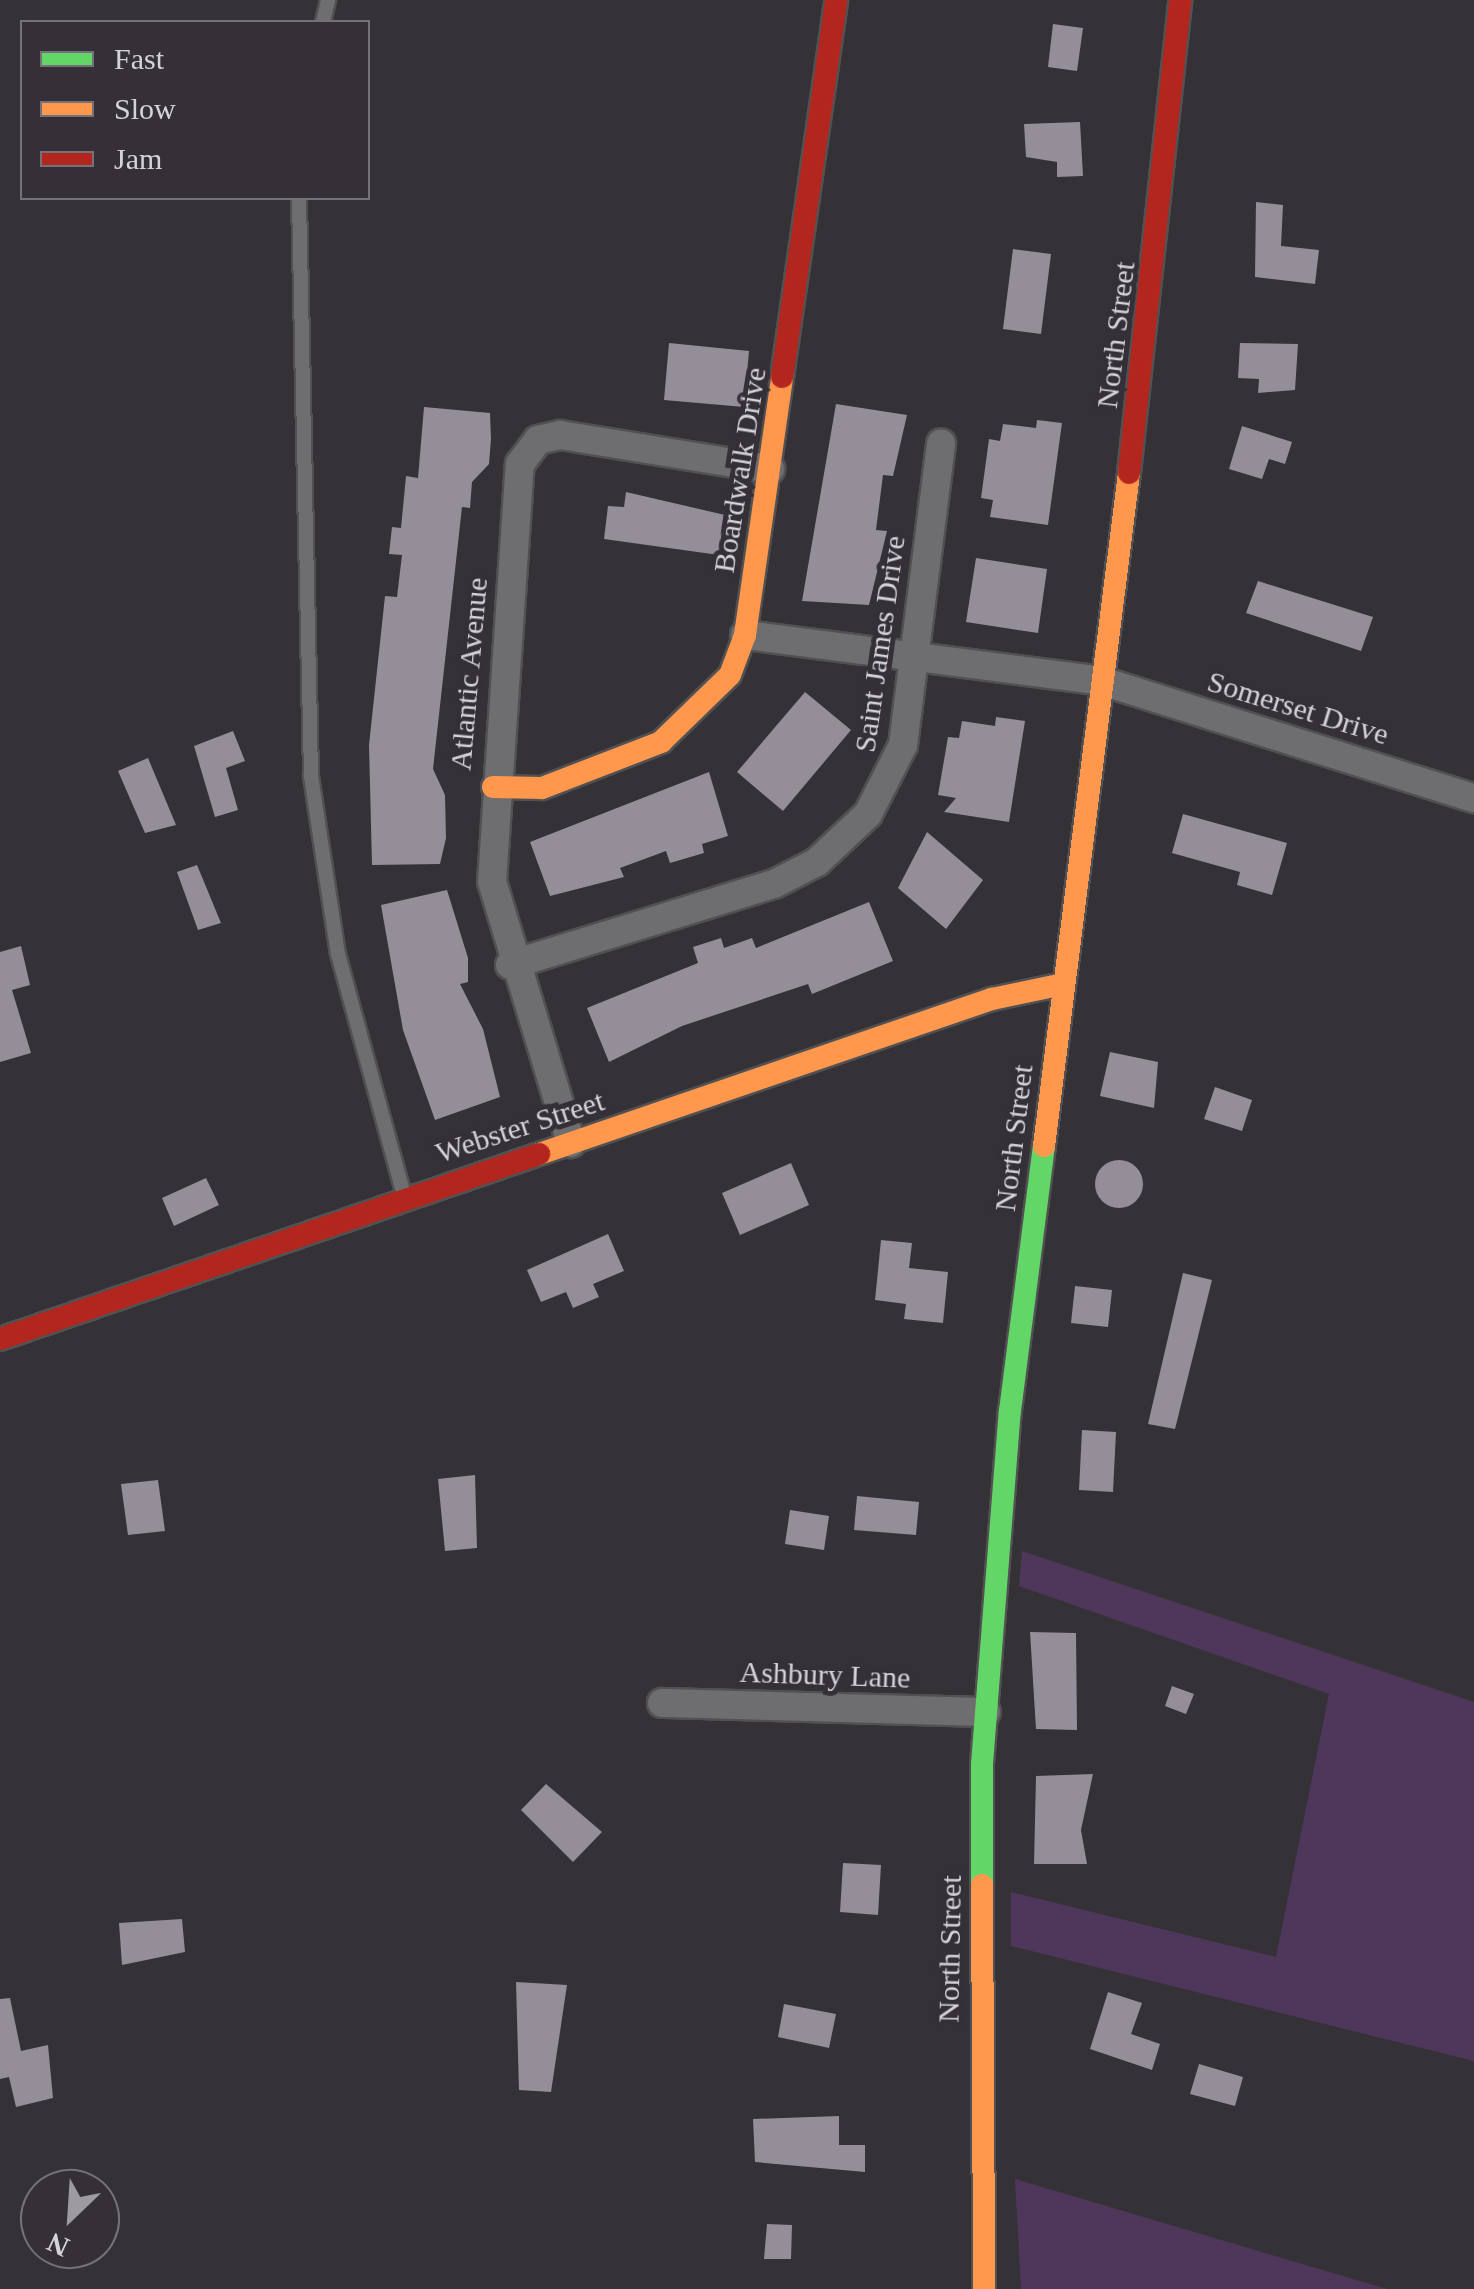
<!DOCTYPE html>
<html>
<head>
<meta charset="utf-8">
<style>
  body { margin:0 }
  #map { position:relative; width:1474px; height:2289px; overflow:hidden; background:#343236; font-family:Georgia,serif }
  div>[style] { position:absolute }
  .green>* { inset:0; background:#4f375b }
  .building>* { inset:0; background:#948e98 }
  .round { border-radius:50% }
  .roads { filter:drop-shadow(2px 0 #515052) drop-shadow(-2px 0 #515052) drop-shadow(0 2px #515052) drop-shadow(0 -2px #515052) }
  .lane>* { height:14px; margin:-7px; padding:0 7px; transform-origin:7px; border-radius:7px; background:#6e6d6f }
  .street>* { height:28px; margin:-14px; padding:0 14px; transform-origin:14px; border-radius:14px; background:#6e6d6f }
  .fast>* { height:22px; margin:-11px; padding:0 11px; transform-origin:11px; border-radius:11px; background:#63d668 }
  .slow>* { height:22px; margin:-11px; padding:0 11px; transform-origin:11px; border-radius:11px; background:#ff974d }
  .jam>* { height:22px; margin:-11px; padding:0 11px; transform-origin:11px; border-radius:11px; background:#b3261e }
  span { translate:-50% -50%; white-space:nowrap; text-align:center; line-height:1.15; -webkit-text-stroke:10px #353038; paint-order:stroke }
  .street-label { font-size:30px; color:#d6d3d8 }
  .legend { position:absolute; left:20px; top:20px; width:350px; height:180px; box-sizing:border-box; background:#353038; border:2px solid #757178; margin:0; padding:12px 18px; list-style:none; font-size:30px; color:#d6d3d8 }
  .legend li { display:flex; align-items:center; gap:20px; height:50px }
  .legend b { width:50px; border:2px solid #757178 }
  .north { position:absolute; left:20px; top:2169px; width:100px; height:100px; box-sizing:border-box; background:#353038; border:2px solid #757178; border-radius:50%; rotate:205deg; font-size:28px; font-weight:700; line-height:40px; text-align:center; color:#d6d3d8 }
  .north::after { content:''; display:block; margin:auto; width:35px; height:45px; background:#9d9b9f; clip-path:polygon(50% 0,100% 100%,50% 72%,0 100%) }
</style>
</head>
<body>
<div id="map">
  <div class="green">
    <div style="clip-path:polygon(1022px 1551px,1474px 1702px,1474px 2061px,1011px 1946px,1011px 1892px,1276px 1957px,1329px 1694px,1019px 1586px)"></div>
    <div style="clip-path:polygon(1015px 2179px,1387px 2289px,1021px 2289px)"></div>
  </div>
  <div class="building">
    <div style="clip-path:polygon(1053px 24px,1083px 28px,1077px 71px,1048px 67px)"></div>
    <div style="clip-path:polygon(1080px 122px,1083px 176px,1057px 177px,1057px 162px,1026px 157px,1024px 124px)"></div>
    <div style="clip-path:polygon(1256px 202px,1283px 205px,1281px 246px,1319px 250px,1315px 284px,1255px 277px)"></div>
    <div style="clip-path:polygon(1013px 249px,1051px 254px,1041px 334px,1003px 329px)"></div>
    <div style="clip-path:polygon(669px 343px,749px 351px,744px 407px,664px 400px)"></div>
    <div style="clip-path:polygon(1240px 343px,1298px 344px,1295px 390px,1258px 393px,1259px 379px,1238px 378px)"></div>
    <div style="clip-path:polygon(836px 404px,907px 415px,893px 476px,883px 475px,876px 530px,887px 531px,869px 605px,802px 601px)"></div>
    <div style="clip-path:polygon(424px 407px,490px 413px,491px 439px,489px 464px,472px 482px,470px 508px,462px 507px,433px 769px,445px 795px,446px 838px,440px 864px,372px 865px,369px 745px,385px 596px,397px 597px,402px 555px,389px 554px,392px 527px,401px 528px,406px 476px,418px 478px)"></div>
    <div style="clip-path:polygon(1037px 420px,1062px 423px,1048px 525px,990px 517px,993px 500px,981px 498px,989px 439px,1000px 441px,1003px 424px,1036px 428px)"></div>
    <div style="clip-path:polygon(1242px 426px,1292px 442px,1285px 464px,1269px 459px,1262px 479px,1229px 469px)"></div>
    <div style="clip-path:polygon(626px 492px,725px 515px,719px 555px,604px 539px,608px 506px,624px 507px)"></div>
    <div style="clip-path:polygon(976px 558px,1047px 569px,1038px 633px,966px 622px)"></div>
    <div style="clip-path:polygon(1258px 581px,1373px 617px,1361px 651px,1246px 613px)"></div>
    <div style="clip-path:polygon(805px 692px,851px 730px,783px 811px,737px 772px)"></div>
    <div style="clip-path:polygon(996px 717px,1025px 721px,1009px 822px,944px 812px,956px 798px,938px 795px,948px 737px,959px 738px,962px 721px,995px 726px)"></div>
    <div style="clip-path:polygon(233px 731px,245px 761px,226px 768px,238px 810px,215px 817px,194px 746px)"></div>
    <div style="clip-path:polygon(148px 758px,176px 825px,145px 833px,118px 771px)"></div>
    <div style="clip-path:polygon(709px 772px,728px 836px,702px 844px,704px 853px,670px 863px,666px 851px,620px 868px,624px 877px,550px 896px,530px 842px)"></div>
    <div style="clip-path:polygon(1183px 814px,1287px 843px,1272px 895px,1237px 885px,1240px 872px,1172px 853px)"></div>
    <div style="clip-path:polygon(927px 832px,983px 880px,946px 929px,898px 888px)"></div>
    <div style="clip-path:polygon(197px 865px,221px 923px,198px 930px,177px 872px)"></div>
    <div style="clip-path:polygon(447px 890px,468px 958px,468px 982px,460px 984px,483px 1029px,500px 1097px,435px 1120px,403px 1030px,381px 905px)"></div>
    <div style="clip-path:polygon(869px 902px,893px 961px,812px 994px,808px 984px,682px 1026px,609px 1062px,587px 1008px,698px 963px,693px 947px,721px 938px,724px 948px,752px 938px,756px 948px)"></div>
    <div style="clip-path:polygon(21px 946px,30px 985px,12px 990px,31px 1053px,0 1062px,0 952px)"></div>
    <div style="clip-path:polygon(1110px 1052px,1158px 1062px,1154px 1108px,1100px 1096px)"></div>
    <div style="clip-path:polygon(1215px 1087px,1252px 1100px,1242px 1131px,1204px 1119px)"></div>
    <div class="round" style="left:1095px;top:1160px;width:48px;height:48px"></div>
    <div style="clip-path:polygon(791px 1163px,809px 1205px,740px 1235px,722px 1193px)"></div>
    <div style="clip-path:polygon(206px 1178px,219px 1205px,174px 1226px,162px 1198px)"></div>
    <div style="clip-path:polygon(608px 1234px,624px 1271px,593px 1284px,599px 1297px,573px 1308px,566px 1292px,541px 1302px,527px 1270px)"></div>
    <div style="clip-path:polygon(881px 1240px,912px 1243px,909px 1268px,948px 1272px,943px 1323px,904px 1319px,906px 1304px,875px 1300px)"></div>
    <div style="clip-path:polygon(1183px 1273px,1212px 1280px,1175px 1429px,1148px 1424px)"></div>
    <div style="clip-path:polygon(1075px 1286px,1112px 1290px,1108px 1327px,1071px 1323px)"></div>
    <div style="clip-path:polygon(1082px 1430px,1116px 1432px,1113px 1492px,1079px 1490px)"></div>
    <div style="clip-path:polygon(475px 1475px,477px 1548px,445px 1551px,438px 1479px)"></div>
    <div style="clip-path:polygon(158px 1480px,165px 1531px,128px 1535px,121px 1484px)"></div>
    <div style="clip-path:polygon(857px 1496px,919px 1502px,916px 1535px,854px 1530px)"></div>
    <div style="clip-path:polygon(790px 1510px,829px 1516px,824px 1550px,785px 1544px)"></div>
    <div style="clip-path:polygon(1030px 1632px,1076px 1633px,1077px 1730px,1036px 1729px)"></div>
    <div style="clip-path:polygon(1172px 1686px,1194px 1694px,1186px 1714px,1165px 1706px)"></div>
    <div style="clip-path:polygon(1093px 1774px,1081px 1830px,1087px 1864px,1034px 1864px,1036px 1776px)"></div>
    <div style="clip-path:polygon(546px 1784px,602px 1832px,573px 1862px,521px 1810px)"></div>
    <div style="clip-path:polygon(843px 1863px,881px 1865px,878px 1915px,840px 1912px)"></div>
    <div style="clip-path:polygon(182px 1919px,185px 1952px,122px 1965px,119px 1923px)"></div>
    <div style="clip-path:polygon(516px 1982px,567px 1985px,551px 2092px,519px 2090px)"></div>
    <div style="clip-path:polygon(1108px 1992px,1142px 2003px,1131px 2034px,1160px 2044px,1152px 2070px,1090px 2049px)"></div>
    <div style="clip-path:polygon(10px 1998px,21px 2051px,48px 2045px,53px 2098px,16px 2107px,9px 2077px,0 2079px,0 1999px)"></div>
    <div style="clip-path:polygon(784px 2004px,836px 2014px,829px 2048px,778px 2037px)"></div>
    <div style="clip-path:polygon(1199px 2064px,1243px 2077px,1235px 2106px,1190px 2094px)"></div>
    <div style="clip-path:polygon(839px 2116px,839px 2145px,865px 2145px,865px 2172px,755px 2162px,753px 2119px)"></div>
    <div style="clip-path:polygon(767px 2224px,792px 2225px,791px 2259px,764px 2259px)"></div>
  </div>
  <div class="roads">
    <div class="lane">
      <div style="left:323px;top:22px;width:23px;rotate:-77deg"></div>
      <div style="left:299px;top:198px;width:578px;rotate:88.81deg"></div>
      <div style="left:311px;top:776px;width:180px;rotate:81.4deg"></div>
      <div style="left:338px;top:954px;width:251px;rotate:74.7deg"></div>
    </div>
    <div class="street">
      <div style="left:745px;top:635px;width:360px;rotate:7.3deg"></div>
      <div style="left:1102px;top:681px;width:390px;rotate:17.5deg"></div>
      <div style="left:510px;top:965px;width:276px;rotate:-17.1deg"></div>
      <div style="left:774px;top:884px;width:48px;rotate:-27.1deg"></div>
      <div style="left:817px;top:862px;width:70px;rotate:-43.3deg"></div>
      <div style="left:868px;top:814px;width:77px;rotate:-63.1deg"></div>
      <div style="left:903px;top:745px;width:304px;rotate:-82.8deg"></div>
      <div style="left:571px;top:1143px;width:273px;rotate:-106.8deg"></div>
      <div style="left:492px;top:882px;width:419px;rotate:-86.2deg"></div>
      <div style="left:520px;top:464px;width:30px;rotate:-53deg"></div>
      <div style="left:538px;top:440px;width:23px;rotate:-13deg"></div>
      <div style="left:560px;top:435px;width:213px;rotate:9.2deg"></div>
      <div style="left:662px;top:1703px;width:324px;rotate:1.6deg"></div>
    </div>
    <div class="fast">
      <div style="left:982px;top:1885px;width:121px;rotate:-90deg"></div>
      <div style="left:982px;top:1764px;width:354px;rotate:-85.5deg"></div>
      <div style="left:1010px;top:1411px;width:267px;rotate:-82.7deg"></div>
    </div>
    <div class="slow">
      <div style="left:493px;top:787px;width:49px;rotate:1.2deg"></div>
      <div style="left:542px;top:788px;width:128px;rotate:-21.1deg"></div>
      <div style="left:661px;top:742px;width:96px;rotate:-44.2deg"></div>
      <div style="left:730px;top:675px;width:43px;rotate:-69.4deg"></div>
      <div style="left:745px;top:635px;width:261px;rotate:-81.8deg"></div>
      <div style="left:1044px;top:1146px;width:678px;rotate:-82.8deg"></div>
      <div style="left:539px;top:1154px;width:479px;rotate:-18.9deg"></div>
      <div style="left:992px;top:999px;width:73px;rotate:-11.9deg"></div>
      <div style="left:982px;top:1885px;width:404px;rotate:89.7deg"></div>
    </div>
    <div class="jam">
      <div style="left:782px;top:377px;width:381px;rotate:-81.8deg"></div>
      <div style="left:1129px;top:473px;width:476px;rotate:-83.8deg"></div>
      <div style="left:0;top:1339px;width:570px;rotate:-18.94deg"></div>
    </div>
  </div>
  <div class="street-label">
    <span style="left:1116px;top:335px;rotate:-83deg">North Street</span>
    <span style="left:740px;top:470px;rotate:-81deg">Boardwalk Drive</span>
    <span style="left:880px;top:644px;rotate:-82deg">Saint James Drive</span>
    <span style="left:469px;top:674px;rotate:-85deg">Atlantic Avenue</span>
    <span style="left:1298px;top:708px;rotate:17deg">Somerset Drive</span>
    <span style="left:520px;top:1127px;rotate:-18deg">Webster Street</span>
    <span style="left:1014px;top:1138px;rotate:-83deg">North Street</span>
    <span style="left:825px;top:1675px;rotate:2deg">Ashbury Lane</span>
    <span style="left:950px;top:1949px;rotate:-89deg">North Street</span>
  </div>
  <ul class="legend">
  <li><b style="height:12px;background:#63d668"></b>Fast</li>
  <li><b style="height:12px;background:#ff974d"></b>Slow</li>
  <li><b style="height:12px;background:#b3261e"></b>Jam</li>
  </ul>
  <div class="north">N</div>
</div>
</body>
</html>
